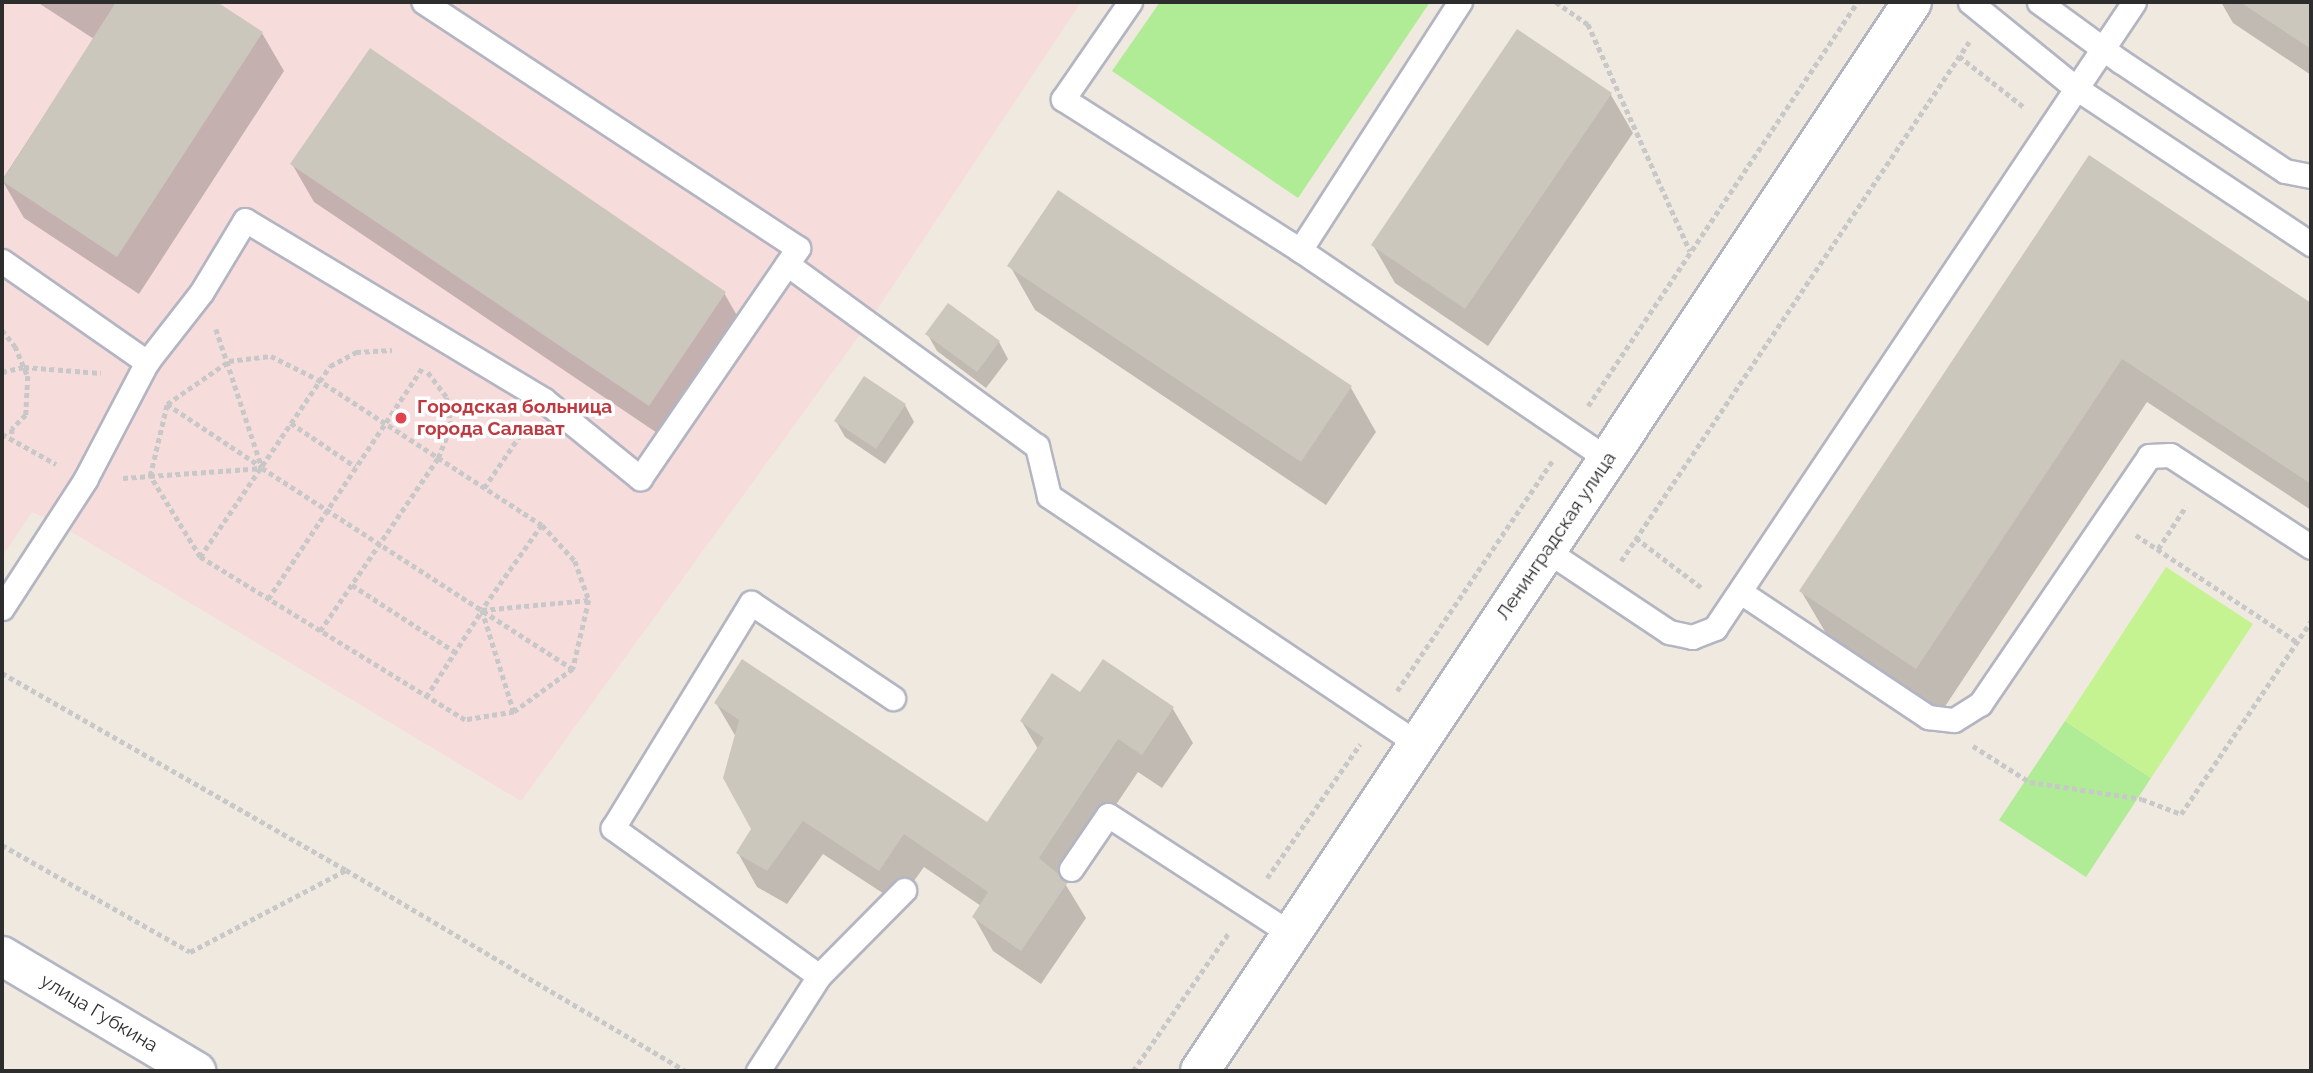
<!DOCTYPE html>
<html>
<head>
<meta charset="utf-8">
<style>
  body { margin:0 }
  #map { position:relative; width:2313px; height:1073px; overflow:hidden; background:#f0e9df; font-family:Raleway,sans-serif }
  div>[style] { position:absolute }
  .medical>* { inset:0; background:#f7dcdc }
  .green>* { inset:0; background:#b0eb96 }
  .pitch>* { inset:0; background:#c6f391 }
  .shadow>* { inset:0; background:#0003 }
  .building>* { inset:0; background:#cbc7bd }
  .path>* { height:4.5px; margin-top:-2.25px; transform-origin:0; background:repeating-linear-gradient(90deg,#c8c8c8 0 5px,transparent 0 8.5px) }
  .roads { filter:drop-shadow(2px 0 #b3b5c2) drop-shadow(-2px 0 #b3b5c2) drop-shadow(0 2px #b3b5c2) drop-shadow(0 -2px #b3b5c2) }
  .lane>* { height:23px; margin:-11.5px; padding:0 11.5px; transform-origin:11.5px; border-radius:11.5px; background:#fff }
  .secondary>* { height:38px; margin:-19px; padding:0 19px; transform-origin:19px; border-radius:19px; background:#fff }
  .dots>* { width:19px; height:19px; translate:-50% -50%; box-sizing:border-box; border:4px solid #fff; border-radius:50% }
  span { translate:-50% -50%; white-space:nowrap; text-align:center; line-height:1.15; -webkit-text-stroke:7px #fff; paint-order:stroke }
  .health-label { font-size:19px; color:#be3a42; font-weight:700 }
  .left { translate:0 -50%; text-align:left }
  .street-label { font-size:19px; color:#2d2d2d }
  .frame { position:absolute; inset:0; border:4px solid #2d2d2d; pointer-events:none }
</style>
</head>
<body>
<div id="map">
  <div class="medical">
    <div style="clip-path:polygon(2px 2px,1081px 2px,867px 325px,521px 801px,58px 524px,32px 512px,2px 557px)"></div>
  </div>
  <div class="green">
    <div style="clip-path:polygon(1160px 2px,1430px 2px,1298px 198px,1112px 71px)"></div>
    <div style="clip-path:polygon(2065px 721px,2151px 778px,2086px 877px,1999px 820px)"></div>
  </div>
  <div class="pitch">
    <div style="clip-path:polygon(2166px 567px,2253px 624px,2151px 778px,2065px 721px)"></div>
  </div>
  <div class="shadow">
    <div style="clip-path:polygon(37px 2px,214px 2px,262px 33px,284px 71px,139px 294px,24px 218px,2px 180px,94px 39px)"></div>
    <div style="clip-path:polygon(2221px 2px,2311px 2px,2311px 75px,2233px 23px)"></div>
    <div style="clip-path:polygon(1518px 32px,1611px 95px,1633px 133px,1488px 346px,1395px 283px,1373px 245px)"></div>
    <div style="clip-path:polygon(2089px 158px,2311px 305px,2311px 510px,2147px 402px,1942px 711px,1827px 635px,1801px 591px)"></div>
    <div style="clip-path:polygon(292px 164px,724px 293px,746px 331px,672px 443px,314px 202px)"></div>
    <div style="clip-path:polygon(1010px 266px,1351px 388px,1376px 432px,1326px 505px,1035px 310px)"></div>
    <div style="clip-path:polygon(928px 335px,999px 342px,1008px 359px,986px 388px,937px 351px)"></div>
    <div style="clip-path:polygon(905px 405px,914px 422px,885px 464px,845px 437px,836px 421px)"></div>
    <div style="clip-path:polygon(1103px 661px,1173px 709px,1193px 743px,1162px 788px,1138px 772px,1064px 882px,1086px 918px,1041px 984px,993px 951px,974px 917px,981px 906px,924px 867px,898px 903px,823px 854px,787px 904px,757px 887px,738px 853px,753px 829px,736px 737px,716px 703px,987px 825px,1038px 749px,1022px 722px,1081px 694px)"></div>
  </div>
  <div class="building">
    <div style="clip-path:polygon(116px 2px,217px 2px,263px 32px,117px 257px,2px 181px)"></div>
    <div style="clip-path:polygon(2240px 2px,2311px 2px,2311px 49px)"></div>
    <div style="clip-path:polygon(1517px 29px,1612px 93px,1465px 309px,1371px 245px)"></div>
    <div style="clip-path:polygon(370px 48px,726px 292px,649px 406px,290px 164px)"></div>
    <div style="clip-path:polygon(2089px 155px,2311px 303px,2311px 484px,2122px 359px,1916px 669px,1799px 591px)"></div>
    <div style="clip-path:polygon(1058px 190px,1352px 386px,1301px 462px,1007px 266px)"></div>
    <div style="clip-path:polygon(948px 303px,1000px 341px,977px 372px,925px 334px)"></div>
    <div style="clip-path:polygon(864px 376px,906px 404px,876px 449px,834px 421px)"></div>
    <div style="clip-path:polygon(742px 659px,987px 822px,1044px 738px,1020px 721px,1052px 673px,1080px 692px,1103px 659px,1174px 707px,1142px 755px,1118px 739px,1039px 858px,1068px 882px,1021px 951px,972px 917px,988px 892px,904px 834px,879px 871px,803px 821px,767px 871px,736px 853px,751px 829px,723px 778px,739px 720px,714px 703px)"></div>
  </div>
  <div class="path">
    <div style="left:1556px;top:2px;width:39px;rotate:35deg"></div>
    <div style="left:1588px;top:24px;width:249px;rotate:65.8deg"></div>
    <div style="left:1959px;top:56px;width:83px;rotate:38.1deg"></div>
    <div style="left:216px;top:329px;width:145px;rotate:71.6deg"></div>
    <div style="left:2px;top:330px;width:21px;rotate:51deg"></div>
    <div style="left:15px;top:346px;width:33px;rotate:67deg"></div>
    <div style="left:28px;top:376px;width:39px;rotate:93deg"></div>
    <div style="left:26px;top:415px;width:20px;rotate:135deg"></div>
    <div style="left:12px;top:429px;width:11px;rotate:90deg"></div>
    <div style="left:2px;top:372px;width:23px;rotate:-13deg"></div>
    <div style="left:24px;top:367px;width:77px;rotate:4.5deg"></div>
    <div style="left:167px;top:404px;width:114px;rotate:33.6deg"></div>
    <div style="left:1588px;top:406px;width:485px;rotate:-56.3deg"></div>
    <div style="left:291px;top:423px;width:78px;rotate:34.1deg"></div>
    <div style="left:2px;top:434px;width:62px;rotate:29.1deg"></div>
    <div style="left:123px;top:478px;width:27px;rotate:-4deg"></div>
    <div style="left:150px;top:476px;width:112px;rotate:-4.1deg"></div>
    <div style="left:262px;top:468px;width:370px;rotate:32.9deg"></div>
    <div style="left:573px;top:669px;width:73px;rotate:143.9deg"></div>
    <div style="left:514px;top:712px;width:50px;rotate:170.7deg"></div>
    <div style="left:465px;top:720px;width:311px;rotate:-148.4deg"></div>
    <div style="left:200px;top:557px;width:95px;rotate:-121.7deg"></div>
    <div style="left:150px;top:476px;width:74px;rotate:-76.7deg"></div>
    <div style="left:167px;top:404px;width:75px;rotate:-34.7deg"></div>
    <div style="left:229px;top:361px;width:42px;rotate:-6.8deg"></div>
    <div style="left:271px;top:356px;width:51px;rotate:26.6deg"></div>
    <div style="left:317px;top:379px;width:268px;rotate:33deg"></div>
    <div style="left:542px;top:525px;width:49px;rotate:47.5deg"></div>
    <div style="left:575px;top:561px;width:41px;rotate:70.3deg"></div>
    <div style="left:589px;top:600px;width:71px;rotate:103.1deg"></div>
    <div style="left:484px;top:488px;width:73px;rotate:-55.7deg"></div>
    <div style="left:542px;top:525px;width:104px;rotate:125.2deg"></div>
    <div style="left:482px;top:610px;width:107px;rotate:-5.3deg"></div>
    <div style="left:2136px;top:535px;width:193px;rotate:33.6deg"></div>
    <div style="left:1636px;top:538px;width:83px;rotate:37.1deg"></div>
    <div style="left:2158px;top:549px;width:51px;rotate:-56.9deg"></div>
    <div style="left:200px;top:557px;width:231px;rotate:-55.8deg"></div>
    <div style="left:330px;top:366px;width:30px;rotate:-28deg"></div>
    <div style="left:356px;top:352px;width:36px;rotate:-3deg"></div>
    <div style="left:1621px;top:561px;width:625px;rotate:-56.16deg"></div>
    <div style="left:352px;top:585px;width:123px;rotate:33deg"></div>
    <div style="left:268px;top:599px;width:279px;rotate:-56.3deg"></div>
    <div style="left:320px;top:631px;width:209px;rotate:-55.7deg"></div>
    <div style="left:438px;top:458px;width:35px;rotate:-68deg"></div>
    <div style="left:451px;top:426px;width:29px;rotate:-100deg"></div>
    <div style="left:446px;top:397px;width:34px;rotate:-127deg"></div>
    <div style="left:2px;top:673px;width:396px;rotate:29.8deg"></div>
    <div style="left:1397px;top:691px;width:279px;rotate:-56deg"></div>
    <div style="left:426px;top:697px;width:103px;rotate:-57.2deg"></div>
    <div style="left:482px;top:610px;width:107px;rotate:72.6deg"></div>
    <div style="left:1973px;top:746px;width:67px;rotate:32.3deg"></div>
    <div style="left:2030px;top:782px;width:113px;rotate:8.6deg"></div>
    <div style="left:2142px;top:799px;width:42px;rotate:21deg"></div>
    <div style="left:2181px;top:814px;width:233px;rotate:-56deg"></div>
    <div style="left:2px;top:845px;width:216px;rotate:29.6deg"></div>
    <div style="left:190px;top:952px;width:176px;rotate:-27.7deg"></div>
    <div style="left:346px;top:870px;width:395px;rotate:30.6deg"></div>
    <div style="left:1267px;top:878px;width:163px;rotate:-55.2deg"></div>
    <div style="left:1133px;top:1071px;width:167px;rotate:-55.3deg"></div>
  </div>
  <div class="roads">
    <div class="lane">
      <div style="left:1130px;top:2px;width:118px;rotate:124.6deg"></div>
      <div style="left:1063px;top:99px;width:281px;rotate:32.5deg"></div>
      <div style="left:1300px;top:250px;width:371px;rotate:34.2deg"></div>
      <div style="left:1970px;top:2px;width:136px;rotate:39.1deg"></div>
      <div style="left:2076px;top:88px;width:282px;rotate:33.6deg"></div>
      <div style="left:2039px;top:2px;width:100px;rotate:36.1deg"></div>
      <div style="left:2120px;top:61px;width:198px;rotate:33.7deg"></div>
      <div style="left:2285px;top:171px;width:26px;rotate:11deg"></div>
      <div style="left:1300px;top:250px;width:295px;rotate:-57.2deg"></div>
      <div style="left:2px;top:261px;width:177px;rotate:34.9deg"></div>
      <div style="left:787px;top:264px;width:309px;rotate:36.1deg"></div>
      <div style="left:1037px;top:446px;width:51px;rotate:76.5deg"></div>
      <div style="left:1049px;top:496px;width:445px;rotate:33.9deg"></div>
      <div style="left:1546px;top:550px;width:148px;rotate:33.7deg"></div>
      <div style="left:1669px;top:632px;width:24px;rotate:12deg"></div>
      <div style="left:1692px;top:637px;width:25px;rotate:-21deg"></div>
      <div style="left:1715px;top:628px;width:753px;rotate:-56.2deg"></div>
      <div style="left:1742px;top:593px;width:224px;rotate:33.7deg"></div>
      <div style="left:1928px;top:717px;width:26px;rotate:7deg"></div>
      <div style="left:1954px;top:720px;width:31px;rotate:-32deg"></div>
      <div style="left:1980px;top:704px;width:300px;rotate:-55.7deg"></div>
      <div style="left:2149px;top:456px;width:21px;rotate:-3deg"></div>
      <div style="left:2170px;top:455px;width:168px;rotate:33.1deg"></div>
      <div style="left:2px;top:608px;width:153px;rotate:-57deg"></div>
      <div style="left:85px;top:480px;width:133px;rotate:-62.3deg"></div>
      <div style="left:147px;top:362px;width:88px;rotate:-52deg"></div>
      <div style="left:201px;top:293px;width:85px;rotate:-58.9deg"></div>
      <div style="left:245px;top:220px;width:349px;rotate:31deg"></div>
      <div style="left:544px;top:400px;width:124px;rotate:39.1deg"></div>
      <div style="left:640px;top:478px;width:279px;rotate:-55.5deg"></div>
      <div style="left:798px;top:248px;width:448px;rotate:-146.7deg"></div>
      <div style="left:1071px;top:869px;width:65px;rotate:-55.6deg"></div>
      <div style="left:1108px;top:815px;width:218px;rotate:33deg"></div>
      <div style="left:819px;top:976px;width:254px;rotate:-144.3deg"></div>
      <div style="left:613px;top:828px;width:264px;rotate:-58.5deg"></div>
      <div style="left:751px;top:603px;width:171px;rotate:33.8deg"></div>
      <div style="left:758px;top:1071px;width:113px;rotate:-57.3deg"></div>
      <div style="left:819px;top:976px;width:121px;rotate:-45.3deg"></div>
    </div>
    <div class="secondary">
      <div style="left:2px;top:956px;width:226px;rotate:30.7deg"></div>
      <div style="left:1200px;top:1071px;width:1284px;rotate:-56.33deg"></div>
    </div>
  </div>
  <div class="dots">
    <div style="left:401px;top:418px;background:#e0444e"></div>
  </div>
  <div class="health-label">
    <span class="left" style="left:417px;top:418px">Городская больница<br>города Салават</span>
  </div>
  <div class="street-label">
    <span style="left:1556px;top:536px;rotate:-56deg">Ленинградская улица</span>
    <span style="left:99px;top:1013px;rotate:31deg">улица Губкина</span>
  </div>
  <div class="frame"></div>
</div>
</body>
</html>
